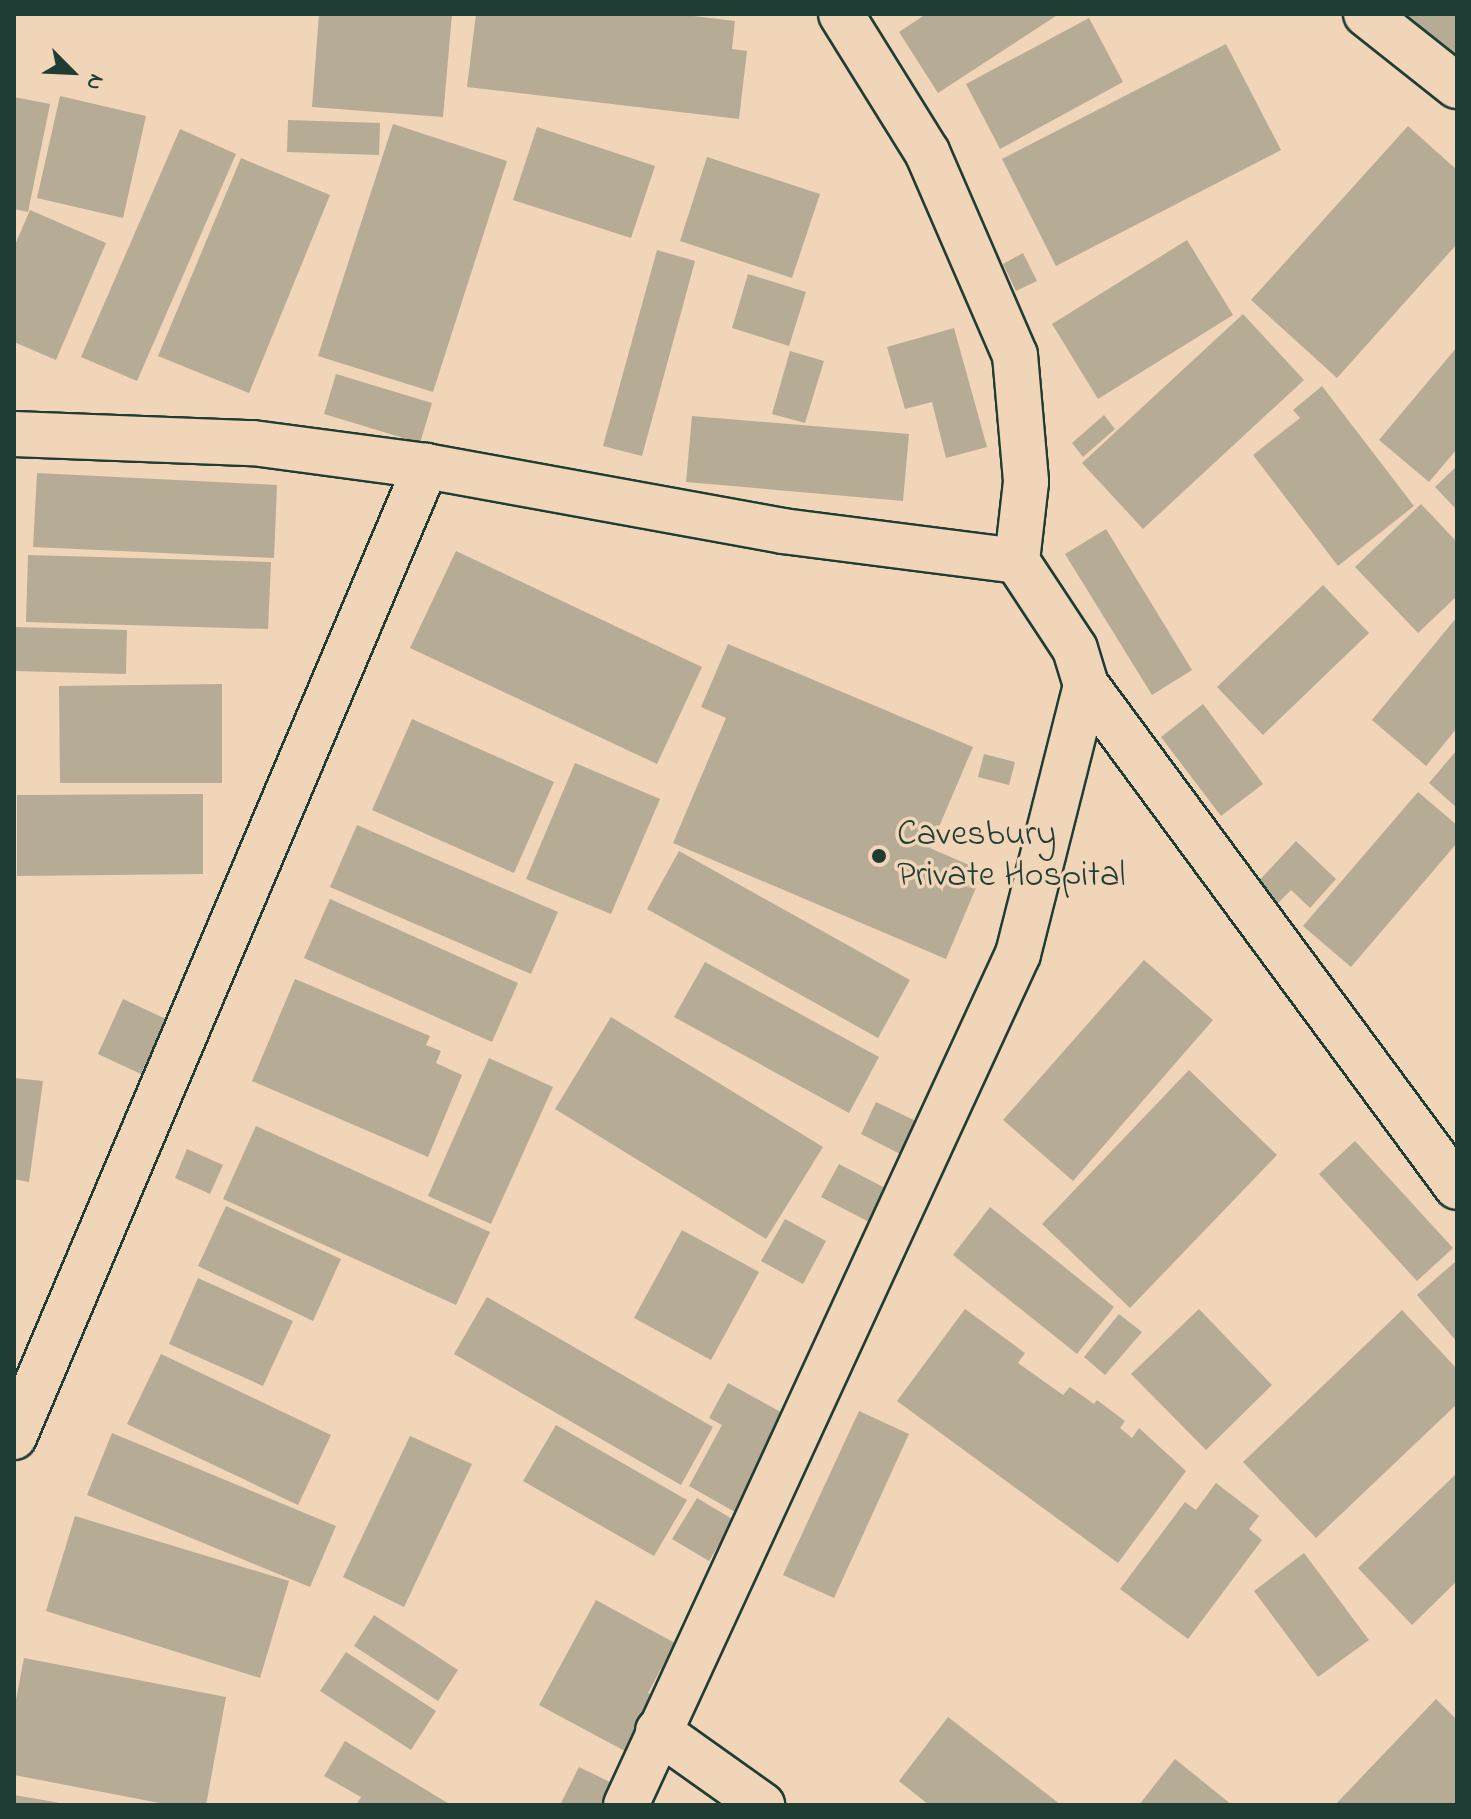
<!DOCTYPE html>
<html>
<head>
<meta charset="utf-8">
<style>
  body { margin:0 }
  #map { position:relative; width:1471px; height:1819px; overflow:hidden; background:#f1d5b8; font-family:"Indie Flower",sans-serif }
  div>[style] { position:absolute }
  .building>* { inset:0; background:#b6ab94 }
  .roads { filter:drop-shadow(2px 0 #1f3d34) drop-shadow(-2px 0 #1f3d34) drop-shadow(0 2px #1f3d34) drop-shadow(0 -2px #1f3d34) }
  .street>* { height:44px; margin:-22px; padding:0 22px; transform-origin:22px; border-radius:22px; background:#f1d5b8 }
  .dots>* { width:22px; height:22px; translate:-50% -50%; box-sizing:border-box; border:4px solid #f1d5b8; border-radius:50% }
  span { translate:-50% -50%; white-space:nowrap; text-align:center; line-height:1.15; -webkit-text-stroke:7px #f1d5b8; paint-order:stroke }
  .poi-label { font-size:36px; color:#1f3d34 }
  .left { translate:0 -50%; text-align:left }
  .frame { position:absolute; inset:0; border:16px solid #1f3d34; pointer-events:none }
  .north { position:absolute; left:32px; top:32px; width:80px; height:80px; -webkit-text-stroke:6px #f1d5b8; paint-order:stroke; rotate:114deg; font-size:22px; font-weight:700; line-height:32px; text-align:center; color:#1f3d34 }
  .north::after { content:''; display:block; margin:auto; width:28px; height:36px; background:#1f3d34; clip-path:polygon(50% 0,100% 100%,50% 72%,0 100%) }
</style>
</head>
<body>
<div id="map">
  <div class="building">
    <div style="clip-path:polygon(319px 14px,452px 14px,443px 117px,312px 107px)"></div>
    <div style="clip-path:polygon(476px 14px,677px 14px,735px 21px,732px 49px,747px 51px,739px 119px,467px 87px)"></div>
    <div style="clip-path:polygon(926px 14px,1059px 14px,938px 93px,899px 32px)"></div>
    <div style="clip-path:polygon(1402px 14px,1457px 14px,1457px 75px)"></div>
    <div style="clip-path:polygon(1089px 18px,1123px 82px,1000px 149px,966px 84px)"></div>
    <div style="clip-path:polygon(1226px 44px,1281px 150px,1056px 266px,1002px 159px)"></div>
    <div style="clip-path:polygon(60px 96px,146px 116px,123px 218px,37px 198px)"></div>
    <div style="clip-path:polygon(14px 97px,50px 104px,28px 212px,14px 209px)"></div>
    <div style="clip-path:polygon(288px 120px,380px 123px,379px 155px,287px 152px)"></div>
    <div style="clip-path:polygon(393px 124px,507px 161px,433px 392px,318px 356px)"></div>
    <div style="clip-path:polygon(1408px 126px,1457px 170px,1457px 244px,1337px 378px,1251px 300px)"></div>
    <div style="clip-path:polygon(537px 127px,655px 166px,631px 238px,513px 200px)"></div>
    <div style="clip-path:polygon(180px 129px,236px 154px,137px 381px,81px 357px)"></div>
    <div style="clip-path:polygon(707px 157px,820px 194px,792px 278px,680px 241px)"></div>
    <div style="clip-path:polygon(241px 158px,330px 195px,249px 393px,158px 356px)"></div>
    <div style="clip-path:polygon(30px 210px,106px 243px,56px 360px,14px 342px,14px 247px)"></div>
    <div style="clip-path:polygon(1187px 240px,1233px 315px,1098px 399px,1052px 324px)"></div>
    <div style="clip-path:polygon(657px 250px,695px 261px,642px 456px,603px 446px)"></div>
    <div style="clip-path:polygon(1023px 253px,1037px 281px,1016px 291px,1003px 264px)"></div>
    <div style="clip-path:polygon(748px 274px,806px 292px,789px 346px,732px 328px)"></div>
    <div style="clip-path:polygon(1243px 314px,1304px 380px,1143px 529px,1082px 463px)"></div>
    <div style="clip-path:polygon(954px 328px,987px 447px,946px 458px,932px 402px,905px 409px,887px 347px)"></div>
    <div style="clip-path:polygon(1457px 347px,1457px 449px,1429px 482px,1379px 440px)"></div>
    <div style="clip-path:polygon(790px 351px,824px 361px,805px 423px,772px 414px)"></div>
    <div style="clip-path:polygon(336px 374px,432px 403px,420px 443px,324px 414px)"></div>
    <div style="clip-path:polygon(1322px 386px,1414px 506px,1338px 566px,1253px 455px,1300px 418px,1293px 410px)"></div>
    <div style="clip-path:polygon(1104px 415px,1115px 429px,1083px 457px,1072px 443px)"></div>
    <div style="clip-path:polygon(692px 416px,909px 434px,903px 501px,686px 482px)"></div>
    <div style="clip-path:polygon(1457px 466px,1457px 510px,1435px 487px)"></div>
    <div style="clip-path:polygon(37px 473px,277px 485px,274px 558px,33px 547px)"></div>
    <div style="clip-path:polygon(1421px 504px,1457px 542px,1457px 596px,1418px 633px,1355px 567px)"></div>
    <div style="clip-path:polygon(1106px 529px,1192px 670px,1152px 695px,1065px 554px)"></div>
    <div style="clip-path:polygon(456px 551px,702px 667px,657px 764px,410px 648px)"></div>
    <div style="clip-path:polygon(28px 555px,271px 562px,268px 629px,26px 622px)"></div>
    <div style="clip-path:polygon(1323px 585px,1369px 633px,1263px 735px,1217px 687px)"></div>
    <div style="clip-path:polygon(1457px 617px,1457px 728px,1426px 766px,1372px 720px)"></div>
    <div style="clip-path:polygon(14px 627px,127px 630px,126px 674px,14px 671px)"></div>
    <div style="clip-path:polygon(728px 644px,973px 747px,930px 848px,983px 871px,946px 959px,673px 843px,726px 718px,701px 707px)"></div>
    <div style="clip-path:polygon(222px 684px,222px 783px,60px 783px,59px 686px)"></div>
    <div style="clip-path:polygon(1203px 704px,1263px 784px,1221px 816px,1161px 737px)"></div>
    <div style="clip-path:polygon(412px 719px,554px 782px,514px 873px,372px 810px)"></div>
    <div style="clip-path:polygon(1457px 750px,1457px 808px,1429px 783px)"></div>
    <div style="clip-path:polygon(984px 754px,1015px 762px,1009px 785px,978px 777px)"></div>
    <div style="clip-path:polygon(575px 763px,660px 799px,611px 914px,526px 879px)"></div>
    <div style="clip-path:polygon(1418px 792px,1457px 825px,1457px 843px,1351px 967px,1303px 926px)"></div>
    <div style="clip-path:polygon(203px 794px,203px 874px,17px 876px,17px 795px)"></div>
    <div style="clip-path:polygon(357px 825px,558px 912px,531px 974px,330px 887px)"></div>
    <div style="clip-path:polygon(1296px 841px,1336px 879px,1310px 908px,1291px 890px,1276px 905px,1255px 885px)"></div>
    <div style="clip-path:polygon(679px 851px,910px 980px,878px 1038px,647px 909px)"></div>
    <div style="clip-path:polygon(330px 899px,518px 983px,492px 1042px,304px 958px)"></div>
    <div style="clip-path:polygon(1144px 960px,1213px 1020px,1073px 1181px,1003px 1120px)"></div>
    <div style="clip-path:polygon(705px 962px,879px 1057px,849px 1113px,674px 1017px)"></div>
    <div style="clip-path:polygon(295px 979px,430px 1036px,426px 1045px,441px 1051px,436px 1063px,462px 1075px,428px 1157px,252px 1081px)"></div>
    <div style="clip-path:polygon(123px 999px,166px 1019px,141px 1074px,98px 1054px)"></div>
    <div style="clip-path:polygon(611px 1017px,823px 1147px,766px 1239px,555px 1109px)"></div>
    <div style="clip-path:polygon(489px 1058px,553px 1087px,491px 1224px,428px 1196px)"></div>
    <div style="clip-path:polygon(1189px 1070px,1277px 1155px,1130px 1308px,1042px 1224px)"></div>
    <div style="clip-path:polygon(14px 1078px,43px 1081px,29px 1182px,14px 1179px)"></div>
    <div style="clip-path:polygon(876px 1102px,916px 1121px,900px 1154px,861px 1134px)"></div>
    <div style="clip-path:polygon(256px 1126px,490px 1232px,456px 1305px,223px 1199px)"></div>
    <div style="clip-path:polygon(1355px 1141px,1453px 1248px,1417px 1281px,1319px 1174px)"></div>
    <div style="clip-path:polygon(187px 1149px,223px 1165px,210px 1194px,175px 1178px)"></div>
    <div style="clip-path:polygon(839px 1164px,887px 1189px,869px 1222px,821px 1197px)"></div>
    <div style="clip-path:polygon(226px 1206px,341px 1259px,313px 1321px,198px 1266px)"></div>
    <div style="clip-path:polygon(990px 1207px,1114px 1307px,1077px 1354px,953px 1255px)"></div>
    <div style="clip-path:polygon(785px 1219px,826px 1241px,803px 1284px,761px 1261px)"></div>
    <div style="clip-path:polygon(682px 1230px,759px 1272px,711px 1360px,634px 1318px)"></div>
    <div style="clip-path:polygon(1455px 1262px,1457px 1264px,1457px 1342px,1417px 1295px)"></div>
    <div style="clip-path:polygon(198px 1278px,293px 1321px,263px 1386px,169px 1344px)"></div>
    <div style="clip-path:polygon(487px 1297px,713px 1427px,681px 1485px,454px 1354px)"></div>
    <div style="clip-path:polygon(965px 1309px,1025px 1353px,1018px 1363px,1063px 1395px,1070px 1387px,1094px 1404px,1097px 1400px,1125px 1421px,1120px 1428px,1132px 1438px,1139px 1428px,1186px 1471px,1118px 1563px,897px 1401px)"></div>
    <div style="clip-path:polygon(1199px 1309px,1272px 1385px,1206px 1450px,1131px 1374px)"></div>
    <div style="clip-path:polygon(1402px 1310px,1457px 1369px,1457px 1404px,1316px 1538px,1243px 1462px)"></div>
    <div style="clip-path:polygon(1119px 1314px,1142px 1332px,1105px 1375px,1084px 1357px)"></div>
    <div style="clip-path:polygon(161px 1354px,331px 1435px,298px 1505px,127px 1424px)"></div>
    <div style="clip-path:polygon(728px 1383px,788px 1416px,735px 1512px,689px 1486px,722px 1425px,709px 1418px)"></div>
    <div style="clip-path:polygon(859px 1411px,909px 1434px,834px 1598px,783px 1575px)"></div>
    <div style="clip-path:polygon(556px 1425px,687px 1500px,654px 1556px,523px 1481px)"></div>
    <div style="clip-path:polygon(112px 1433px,336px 1526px,310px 1587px,87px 1495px)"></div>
    <div style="clip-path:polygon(410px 1436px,472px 1464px,404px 1607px,343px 1577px)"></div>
    <div style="clip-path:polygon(1457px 1473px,1457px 1581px,1412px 1625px,1358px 1568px)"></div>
    <div style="clip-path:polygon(1216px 1483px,1259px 1516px,1249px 1529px,1262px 1540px,1188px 1639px,1120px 1589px,1185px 1502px,1196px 1510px)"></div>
    <div style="clip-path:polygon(697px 1498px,734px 1520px,709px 1561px,672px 1539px)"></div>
    <div style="clip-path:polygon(75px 1516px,289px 1581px,260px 1678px,46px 1611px)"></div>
    <div style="clip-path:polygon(1304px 1553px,1369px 1640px,1318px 1677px,1254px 1591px)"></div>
    <div style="clip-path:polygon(596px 1600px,675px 1643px,648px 1693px,664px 1701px,634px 1756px,539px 1705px)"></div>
    <div style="clip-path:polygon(374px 1615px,458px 1670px,438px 1701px,354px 1646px)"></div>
    <div style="clip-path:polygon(346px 1652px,436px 1711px,411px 1750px,320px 1691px)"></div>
    <div style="clip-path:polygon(24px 1658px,226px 1697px,206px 1805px,170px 1805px,14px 1775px,14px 1710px)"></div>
    <div style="clip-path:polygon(1436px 1699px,1457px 1720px,1457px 1805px,1335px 1805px)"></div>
    <div style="clip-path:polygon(948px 1717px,1061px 1805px,929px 1805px,899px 1781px)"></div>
    <div style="clip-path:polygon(345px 1741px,451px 1805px,356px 1805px,361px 1797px,324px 1776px)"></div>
    <div style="clip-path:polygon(1175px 1759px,1232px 1805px,1139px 1805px)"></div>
    <div style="clip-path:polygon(579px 1767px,614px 1784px,604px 1805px,560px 1805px)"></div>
    <div style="clip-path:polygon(14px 1795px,60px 1803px,60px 1805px,14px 1805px)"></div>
  </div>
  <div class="roads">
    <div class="street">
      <div style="left:841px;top:14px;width:163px;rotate:58.1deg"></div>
      <div style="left:927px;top:152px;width:221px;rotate:66.6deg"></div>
      <div style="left:1015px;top:355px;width:127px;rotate:85deg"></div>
      <div style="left:1026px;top:482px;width:80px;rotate:96.5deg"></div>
      <div style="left:1017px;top:561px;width:105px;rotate:56.6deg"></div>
      <div style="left:1075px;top:649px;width:38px;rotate:73deg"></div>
      <div style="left:1086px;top:685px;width:624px;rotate:53.53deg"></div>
      <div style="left:1366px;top:14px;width:116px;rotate:38.4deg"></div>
      <div style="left:14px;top:434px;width:239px;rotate:2.2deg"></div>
      <div style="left:253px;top:443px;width:175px;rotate:7.6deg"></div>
      <div style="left:426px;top:466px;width:363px;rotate:10.3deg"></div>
      <div style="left:783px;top:531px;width:236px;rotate:7.3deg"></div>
      <div style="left:14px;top:1437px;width:1055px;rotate:-67.01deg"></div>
      <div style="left:658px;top:1731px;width:128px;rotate:35.4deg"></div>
      <div style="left:626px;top:1805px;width:937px;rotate:-65.27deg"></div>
      <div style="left:1018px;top:954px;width:277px;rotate:-75.8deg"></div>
    </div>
  </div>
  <div class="dots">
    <div style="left:879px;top:856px;background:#1f3d34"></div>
  </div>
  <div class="poi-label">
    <span class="left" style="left:897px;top:856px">Cavesbury<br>Private Hospital</span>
  </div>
  <div class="frame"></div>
  <div class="north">N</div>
</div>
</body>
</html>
